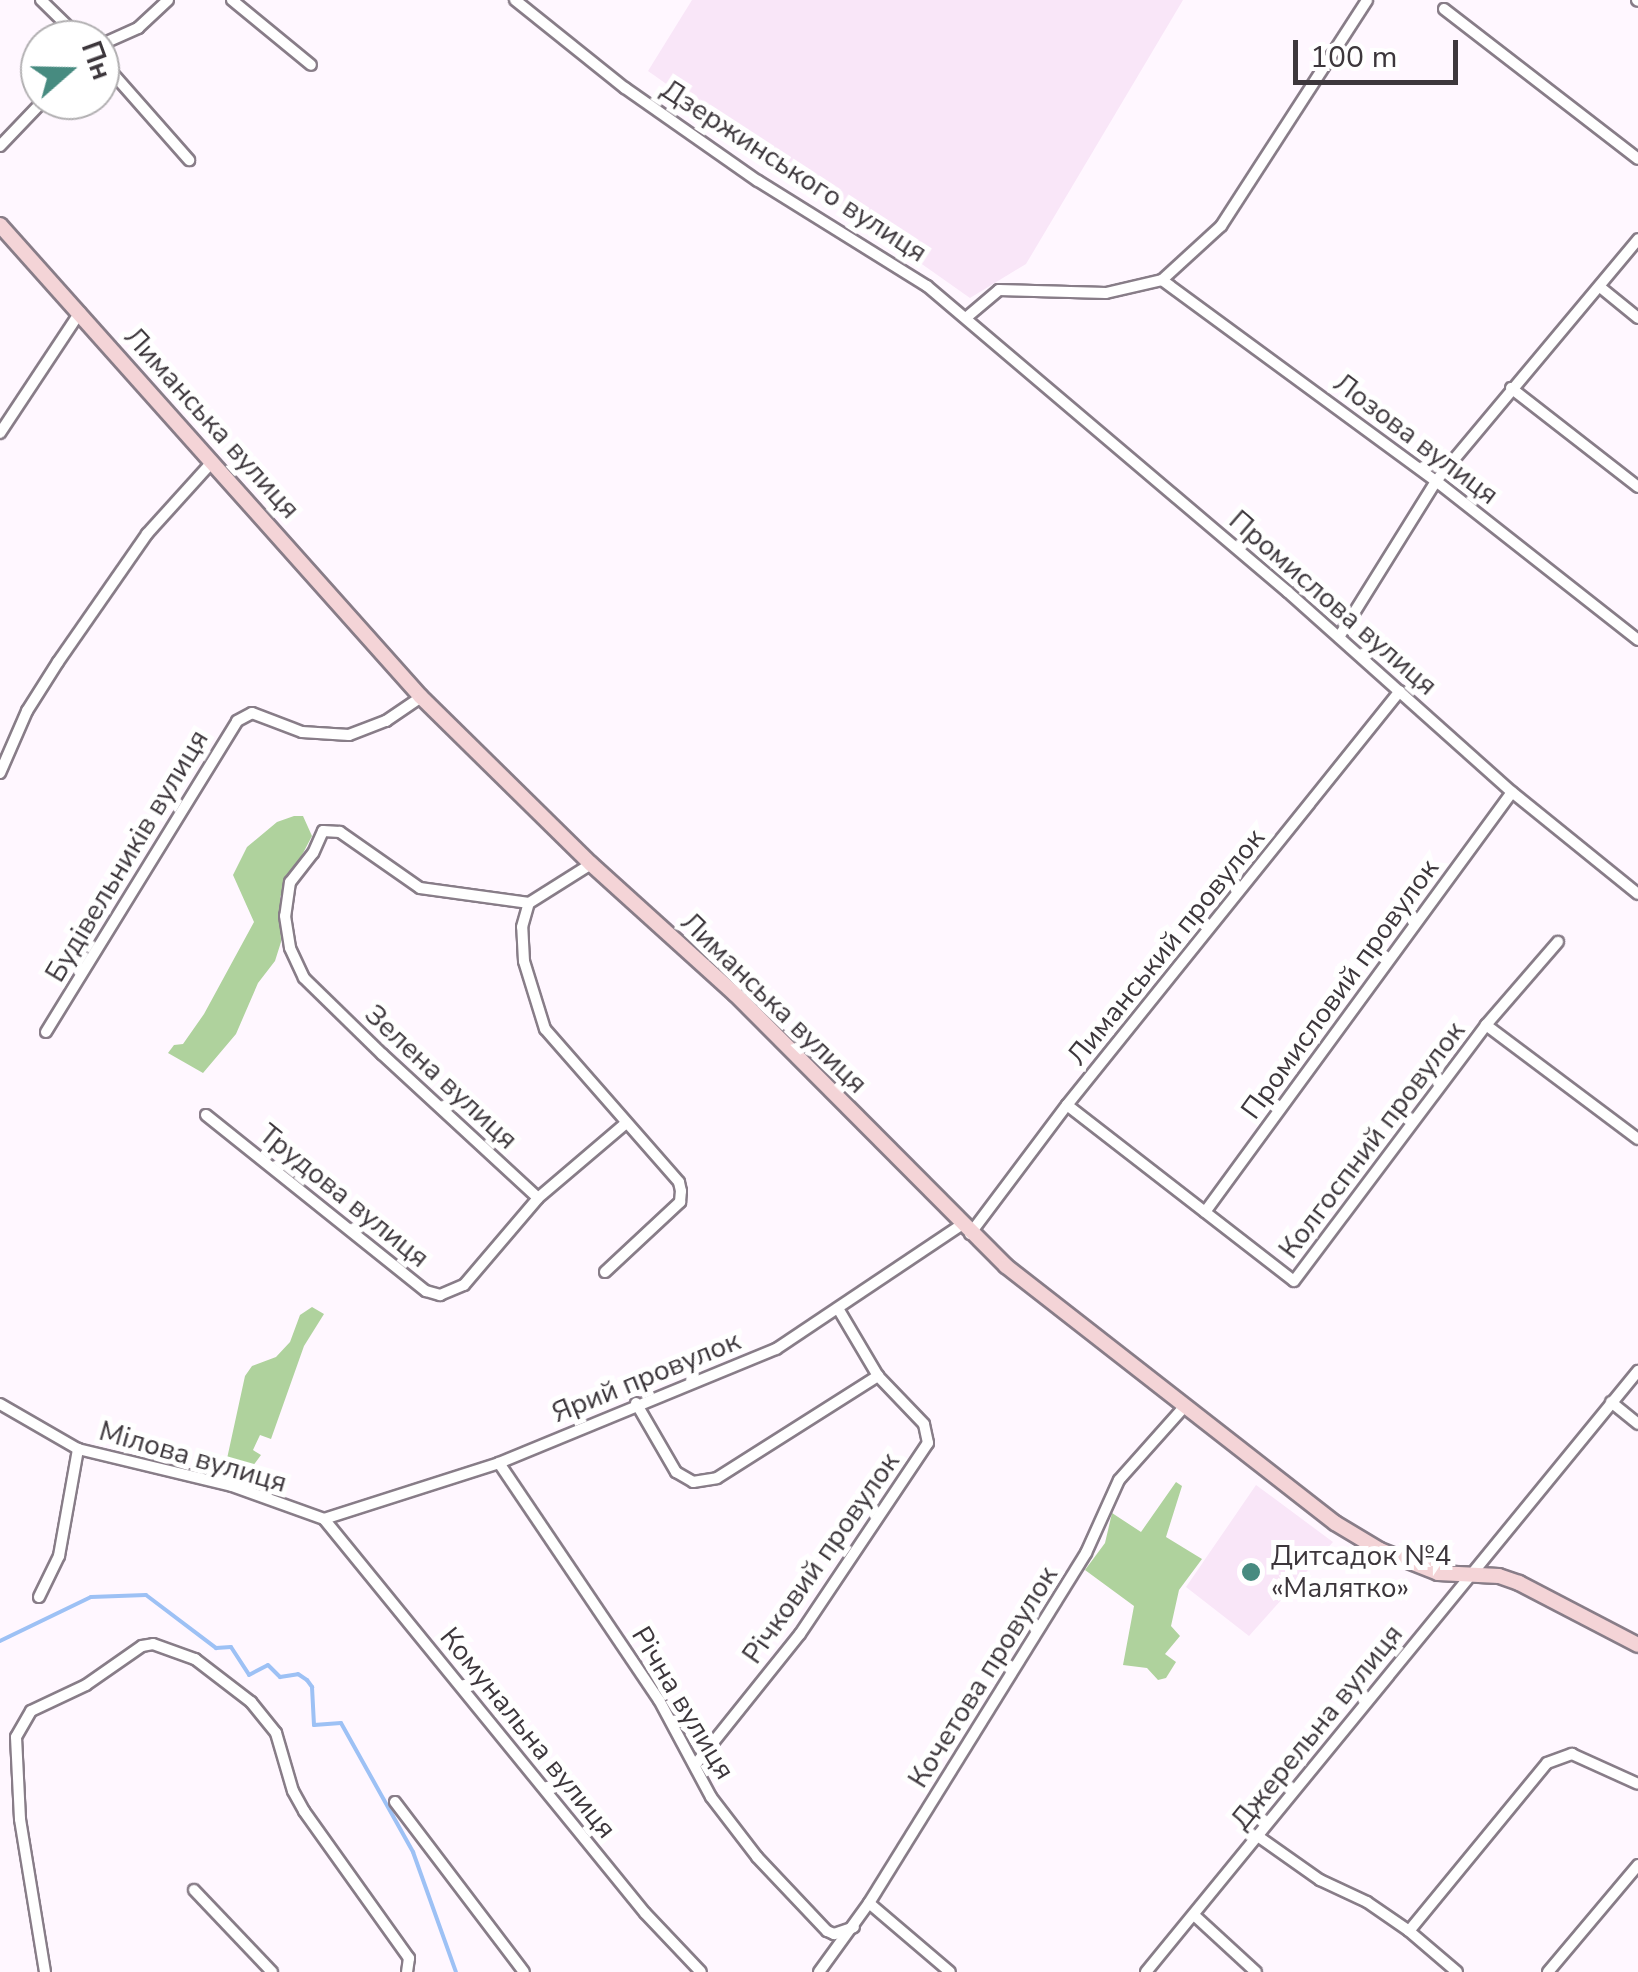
<!DOCTYPE html>
<html>
<head>
<meta charset="utf-8">
<style>
  body { margin:0 }
  #map { position:relative; width:1638px; height:1972px; overflow:hidden; background:#fff7ff; font-family:"Nunito Sans",sans-serif }
  div>[style] { position:absolute }
  .built>* { inset:0; background:#f9e6f8 }
  .green>* { inset:0; background:#afd29d }
  .stream>* { height:4px; margin:-2px; padding:0 2px; transform-origin:2px; border-radius:2px; background:#9dc1f5 }
  .roads { filter:drop-shadow(2px 0 #887d88) drop-shadow(-2px 0 #887d88) drop-shadow(0 2px #887d88) drop-shadow(0 -2px #887d88) }
  .street>* { height:10px; margin:-5px; padding:0 5px; transform-origin:5px; border-radius:5px; background:#fff }
  .secondary>* { height:14px; margin:-7px; padding:0 7px; transform-origin:7px; border-radius:7px; background:#f4d4d7 }
  .dots>* { width:28px; height:28px; translate:-50% -50%; box-sizing:border-box; border:5px solid #fff; border-radius:50% }
  span { translate:-50% -50%; white-space:nowrap; text-align:center; line-height:1.15; -webkit-text-stroke:10px #fff; paint-order:stroke }
  .street-label { font-size:28px; color:#3d373c }
  .poi-label { font-size:28px; color:#3d373c }
  .left { translate:0 -50%; text-align:left }
  .north { position:absolute; left:20px; top:20px; width:100px; height:100px; box-sizing:border-box; background:#fff; border:2px solid #b1afb1; border-radius:50%; rotate:70deg; font-size:28px; font-weight:700; line-height:40px; text-align:center; color:#3d373c }
  .north::after { content:''; display:block; margin:auto; width:35px; height:45px; background:#478b80; clip-path:polygon(50% 0,100% 100%,50% 72%,0 100%) }
  .scale { position:absolute; left:1293px; top:40px; width:165px; height:45px; box-sizing:border-box; border:5px solid #3d373c; border-top:0; padding-left:12px; font-size:30px; line-height:35px; white-space:nowrap; color:#3d373c; -webkit-text-stroke:8px #fff; paint-order:stroke }
</style>
</head>
<body>
<div id="map">
  <div class="built">
    <div style="clip-path:polygon(692px 0,1183px 0,1026px 264px,970px 298px,648px 71px)"></div>
    <div style="clip-path:polygon(1256px 1485px,1333px 1542px,1249px 1636px,1186px 1587px)"></div>
  </div>
  <div class="green">
    <div style="clip-path:polygon(294px 816px,303px 816px,312px 836px,280px 897px,281px 942px,275px 961px,258px 983px,236px 1034px,203px 1073px,168px 1053px,174px 1045px,183px 1044px,204px 1014px,254px 922px,233px 875px,247px 847px,277px 822px)"></div>
    <div style="clip-path:polygon(312px 1307px,324px 1314px,304px 1346px,271px 1439px,260px 1435px,253px 1450px,261px 1455px,241px 1482px,223px 1477px,245px 1376px,252px 1366px,276px 1357px,290px 1342px,300px 1315px)"></div>
    <div style="clip-path:polygon(1176px 1482px,1182px 1486px,1166px 1537px,1202px 1559px,1179px 1590px,1171px 1626px,1180px 1636px,1165px 1654px,1176px 1662px,1166px 1678px,1158px 1680px,1147px 1668px,1123px 1665px,1134px 1606px,1085px 1570px,1105px 1543px,1112px 1513px,1141px 1532px)"></div>
  </div>
  <div class="stream">
    <div style="left:0;top:1641px;width:101px;rotate:-25.8deg"></div>
    <div style="left:91px;top:1597px;width:55px;rotate:-2.1deg"></div>
    <div style="left:146px;top:1595px;width:88px;rotate:37.1deg"></div>
    <div style="left:216px;top:1648px;width:15px;rotate:-4deg"></div>
    <div style="left:231px;top:1647px;width:33px;rotate:57deg"></div>
    <div style="left:249px;top:1675px;width:21px;rotate:-28deg"></div>
    <div style="left:268px;top:1665px;width:17px;rotate:45deg"></div>
    <div style="left:280px;top:1677px;width:18px;rotate:-9deg"></div>
    <div style="left:298px;top:1674px;width:11px;rotate:34deg"></div>
    <div style="left:307px;top:1680px;width:9px;rotate:54deg"></div>
    <div style="left:312px;top:1687px;width:38px;rotate:87deg"></div>
    <div style="left:314px;top:1725px;width:27px;rotate:-4deg"></div>
    <div style="left:341px;top:1723px;width:148px;rotate:60.8deg"></div>
    <div style="left:413px;top:1852px;width:127px;rotate:70.3deg"></div>
  </div>
  <div class="roads">
    <div class="street">
      <div style="left:41px;top:0;width:57px;rotate:44.3deg"></div>
      <div style="left:232px;top:0;width:102px;rotate:39.4deg"></div>
      <div style="left:515px;top:0;width:141px;rotate:38.7deg"></div>
      <div style="left:625px;top:88px;width:162px;rotate:35deg"></div>
      <div style="left:758px;top:181px;width:199px;rotate:31.9deg"></div>
      <div style="left:927px;top:286px;width:473px;rotate:40.3deg"></div>
      <div style="left:1288px;top:592px;width:300px;rotate:41.8deg"></div>
      <div style="left:1512px;top:792px;width:162px;rotate:39deg"></div>
      <div style="left:1637px;top:0;width:1px;rotate:45deg"></div>
      <div style="left:1444px;top:9px;width:245px;rotate:37.7deg"></div>
      <div style="left:100px;top:45px;width:42px;rotate:-24.1deg"></div>
      <div style="left:138px;top:28px;width:41px;rotate:-43deg"></div>
      <div style="left:100px;top:59px;width:135px;rotate:48.6deg"></div>
      <div style="left:0;top:146px;width:64px;rotate:-46.3deg"></div>
      <div style="left:1162px;top:280px;width:340px;rotate:36.3deg"></div>
      <div style="left:1436px;top:481px;width:257px;rotate:38.2deg"></div>
      <div style="left:1600px;top:287px;width:49px;rotate:39.2deg"></div>
      <div style="left:967px;top:317px;width:42px;rotate:-40.2deg"></div>
      <div style="left:999px;top:290px;width:107px;rotate:1.6deg"></div>
      <div style="left:1106px;top:293px;width:57px;rotate:-13.1deg"></div>
      <div style="left:1162px;top:280px;width:80px;rotate:-42.5deg"></div>
      <div style="left:1221px;top:226px;width:269px;rotate:-57.1deg"></div>
      <div style="left:1511px;top:388px;width:161px;rotate:37.9deg"></div>
      <div style="left:0;top:433px;width:145px;rotate:-56.5deg"></div>
      <div style="left:1339px;top:637px;width:184px;rotate:-58.1deg"></div>
      <div style="left:1436px;top:481px;width:315px;rotate:-50.1deg"></div>
      <div style="left:0;top:773px;width:68px;rotate:-66.5deg"></div>
      <div style="left:27px;top:711px;width:58px;rotate:-57.7deg"></div>
      <div style="left:58px;top:662px;width:156px;rotate:-55.2deg"></div>
      <div style="left:147px;top:534px;width:98px;rotate:-47.9deg"></div>
      <div style="left:529px;top:903px;width:73px;rotate:-32.2deg"></div>
      <div style="left:1486px;top:1025px;width:190px;rotate:36.9deg"></div>
      <div style="left:46px;top:1032px;width:365px;rotate:-58.4deg"></div>
      <div style="left:237px;top:721px;width:17px;rotate:-28deg"></div>
      <div style="left:252px;top:713px;width:53px;rotate:20.8deg"></div>
      <div style="left:302px;top:732px;width:47px;rotate:3.7deg"></div>
      <div style="left:349px;top:735px;width:40px;rotate:-21deg"></div>
      <div style="left:386px;top:721px;width:42px;rotate:-34.4deg"></div>
      <div style="left:1067px;top:1105px;width:287px;rotate:37.8deg"></div>
      <div style="left:1294px;top:1281px;width:320px;rotate:-53.1deg"></div>
      <div style="left:1486px;top:1025px;width:110px;rotate:-49.1deg"></div>
      <div style="left:206px;top:1115px;width:282px;rotate:38.7deg"></div>
      <div style="left:426px;top:1291px;width:15px;rotate:16deg"></div>
      <div style="left:440px;top:1295px;width:26px;rotate:-23deg"></div>
      <div style="left:464px;top:1285px;width:114px;rotate:-49.6deg"></div>
      <div style="left:1205px;top:1212px;width:520px;rotate:-53.83deg"></div>
      <div style="left:970px;top:1234px;width:161px;rotate:-53.1deg"></div>
      <div style="left:1067px;top:1105px;width:531px;rotate:-51.19deg"></div>
      <div style="left:605px;top:1272px;width:103px;rotate:-43deg"></div>
      <div style="left:680px;top:1202px;width:11px;rotate:-85deg"></div>
      <div style="left:681px;top:1191px;width:9px;rotate:-103deg"></div>
      <div style="left:679px;top:1182px;width:203px;rotate:-131.2deg"></div>
      <div style="left:545px;top:1029px;width:71px;rotate:-107.2deg"></div>
      <div style="left:524px;top:961px;width:34px;rotate:-93deg"></div>
      <div style="left:522px;top:927px;width:25px;rotate:-74deg"></div>
      <div style="left:529px;top:903px;width:110px;rotate:-172.2deg"></div>
      <div style="left:420px;top:888px;width:98px;rotate:-145deg"></div>
      <div style="left:340px;top:832px;width:17px;rotate:-177deg"></div>
      <div style="left:323px;top:831px;width:24px;rotate:114deg"></div>
      <div style="left:313px;top:853px;width:37px;rotate:128deg"></div>
      <div style="left:290px;top:882px;width:34px;rotate:98deg"></div>
      <div style="left:285px;top:916px;width:32px;rotate:81deg"></div>
      <div style="left:290px;top:948px;width:33px;rotate:65deg"></div>
      <div style="left:304px;top:978px;width:109px;rotate:44.3deg"></div>
      <div style="left:382px;top:1054px;width:212px;rotate:42.7deg"></div>
      <div style="left:538px;top:1198px;width:114px;rotate:-40.4deg"></div>
      <div style="left:1611px;top:1402px;width:35px;rotate:39deg"></div>
      <div style="left:636px;top:1403px;width:80px;rotate:59.9deg"></div>
      <div style="left:676px;top:1472px;width:20px;rotate:30deg"></div>
      <div style="left:693px;top:1482px;width:24px;rotate:-9deg"></div>
      <div style="left:717px;top:1478px;width:191px;rotate:-32.4deg"></div>
      <div style="left:0;top:1404px;width:90px;rotate:30deg"></div>
      <div style="left:78px;top:1449px;width:158px;rotate:13.5deg"></div>
      <div style="left:232px;top:1486px;width:98px;rotate:19.7deg"></div>
      <div style="left:499px;top:1463px;width:286px;rotate:56deg"></div>
      <div style="left:659px;top:1700px;width:110px;rotate:61.8deg"></div>
      <div style="left:711px;top:1797px;width:76px;rotate:52.5deg"></div>
      <div style="left:757px;top:1857px;width:102px;rotate:46.6deg"></div>
      <div style="left:827px;top:1931px;width:8px;rotate:23deg"></div>
      <div style="left:834px;top:1934px;width:21px;rotate:-19deg"></div>
      <div style="left:324px;top:1519px;width:184px;rotate:-17.7deg"></div>
      <div style="left:499px;top:1463px;width:300px;rotate:-22.4deg"></div>
      <div style="left:776px;top:1349px;width:223px;rotate:-33.8deg"></div>
      <div style="left:324px;top:1519px;width:508px;rotate:50.83deg"></div>
      <div style="left:645px;top:1913px;width:81px;rotate:46.5deg"></div>
      <div style="left:39px;top:1597px;width:46px;rotate:-64deg"></div>
      <div style="left:59px;top:1556px;width:109px;rotate:-79.9deg"></div>
      <div style="left:695px;top:1765px;width:168px;rotate:-51.3deg"></div>
      <div style="left:800px;top:1634px;width:230px;rotate:-56.2deg"></div>
      <div style="left:928px;top:1443px;width:19px;rotate:-102deg"></div>
      <div style="left:924px;top:1424px;width:66px;rotate:-133.8deg"></div>
      <div style="left:878px;top:1376px;width:77px;rotate:-120.6deg"></div>
      <div style="left:395px;top:1802px;width:213px;rotate:52.8deg"></div>
      <div style="left:1259px;top:1837px;width:75px;rotate:35.2deg"></div>
      <div style="left:1320px;top:1880px;width:52px;rotate:25.1deg"></div>
      <div style="left:1367px;top:1902px;width:51px;rotate:34.6deg"></div>
      <div style="left:1409px;top:1931px;width:63px;rotate:40.5deg"></div>
      <div style="left:194px;top:1890px;width:113px;rotate:46.4deg"></div>
      <div style="left:869px;top:1903px;width:106px;rotate:40.4deg"></div>
      <div style="left:1194px;top:1915px;width:84px;rotate:42.6deg"></div>
      <div style="left:1409px;top:1931px;width:217px;rotate:-50.6deg"></div>
      <div style="left:1547px;top:1763px;width:27px;rotate:-20deg"></div>
      <div style="left:1572px;top:1754px;width:72px;rotate:24.4deg"></div>
      <div style="left:45px;top:1972px;width:155px;rotate:-99.3deg"></div>
      <div style="left:20px;top:1819px;width:82px;rotate:-92.8deg"></div>
      <div style="left:16px;top:1737px;width:30px;rotate:-60deg"></div>
      <div style="left:31px;top:1711px;width:61px;rotate:-25.3deg"></div>
      <div style="left:86px;top:1685px;width:68px;rotate:-34.9deg"></div>
      <div style="left:142px;top:1646px;width:11px;rotate:-10deg"></div>
      <div style="left:153px;top:1644px;width:45px;rotate:19.7deg"></div>
      <div style="left:195px;top:1659px;width:71px;rotate:37.5deg"></div>
      <div style="left:251px;top:1702px;width:40px;rotate:51deg"></div>
      <div style="left:276px;top:1733px;width:60px;rotate:73.7deg"></div>
      <div style="left:293px;top:1791px;width:23px;rotate:61deg"></div>
      <div style="left:304px;top:1811px;width:181px;rotate:54.5deg"></div>
      <div style="left:409px;top:1958px;width:14px;rotate:98deg"></div>
      <div style="left:819px;top:1972px;width:85px;rotate:-54.1deg"></div>
      <div style="left:869px;top:1903px;width:412px;rotate:-58.2deg"></div>
      <div style="left:1086px;top:1553px;width:80px;rotate:-65.7deg"></div>
      <div style="left:1119px;top:1480px;width:98px;rotate:-48.3deg"></div>
      <div style="left:1146px;top:1972px;width:777px;rotate:-50.7deg"></div>
      <div style="left:1548px;top:1972px;width:140px;rotate:-49.9deg"></div>
    </div>
    <div class="secondary">
      <div style="left:0;top:225px;width:632px;rotate:48.27deg"></div>
      <div style="left:421px;top:697px;width:238px;rotate:44.5deg"></div>
      <div style="left:591px;top:864px;width:194px;rotate:42.1deg"></div>
      <div style="left:735px;top:994px;width:384px;rotate:45.1deg"></div>
      <div style="left:1006px;top:1266px;width:417px;rotate:38deg"></div>
      <div style="left:1335px;top:1523px;width:52px;rotate:31deg"></div>
      <div style="left:1380px;top:1550px;width:62px;rotate:21.6deg"></div>
      <div style="left:1438px;top:1573px;width:61px;rotate:2.8deg"></div>
      <div style="left:1499px;top:1576px;width:21px;rotate:19deg"></div>
      <div style="left:1519px;top:1583px;width:134px;rotate:27.5deg"></div>
    </div>
  </div>
  <div class="dots">
    <div style="left:1251px;top:1572px;background:#478b80"></div>
  </div>
  <div class="street-label">
    <span style="left:794px;top:171px;rotate:33deg">Дзержинського вулиця</span>
    <span style="left:212px;top:423px;rotate:48deg">Лиманська вулиця</span>
    <span style="left:1416px;top:439px;rotate:37deg">Лозова вулиця</span>
    <span style="left:1333px;top:603px;rotate:41deg">Промислова вулиця</span>
    <span style="left:127px;top:856px;rotate:-59deg">Будівельників вулиця</span>
    <span style="left:1166px;top:947px;rotate:-51deg">Лиманський провулок</span>
    <span style="left:1340px;top:989px;rotate:-54deg">Промисловий провулок</span>
    <span style="left:774px;top:1003px;rotate:44deg">Лиманська вулиця</span>
    <span style="left:441px;top:1077px;rotate:43deg">Зелена вулиця</span>
    <span style="left:1372px;top:1140px;rotate:-53deg">Колгоспний провулок</span>
    <span style="left:344px;top:1196px;rotate:39deg">Трудова вулиця</span>
    <span style="left:646px;top:1377px;rotate:-22deg">Ярий провулок</span>
    <span style="left:193px;top:1457px;rotate:16deg">Мілова вулиця</span>
    <span style="left:821px;top:1558px;rotate:-55deg">Річковий провулок</span>
    <span style="left:983px;top:1677px;rotate:-58deg">Кочетова провулок</span>
    <span style="left:683px;top:1703px;rotate:59deg">Річна вулиця</span>
    <span style="left:1317px;top:1727px;rotate:-51deg">Джерельна вулиця</span>
    <span style="left:528px;top:1733px;rotate:51deg">Комунальна вулиця</span>
  </div>
  <div class="poi-label">
    <span class="left" style="left:1271px;top:1572px">Дитсадок №4<br>«Малятко»</span>
  </div>
  <div class="north">Пн</div>
  <div class="scale">100 m</div>
</div>
</body>
</html>
